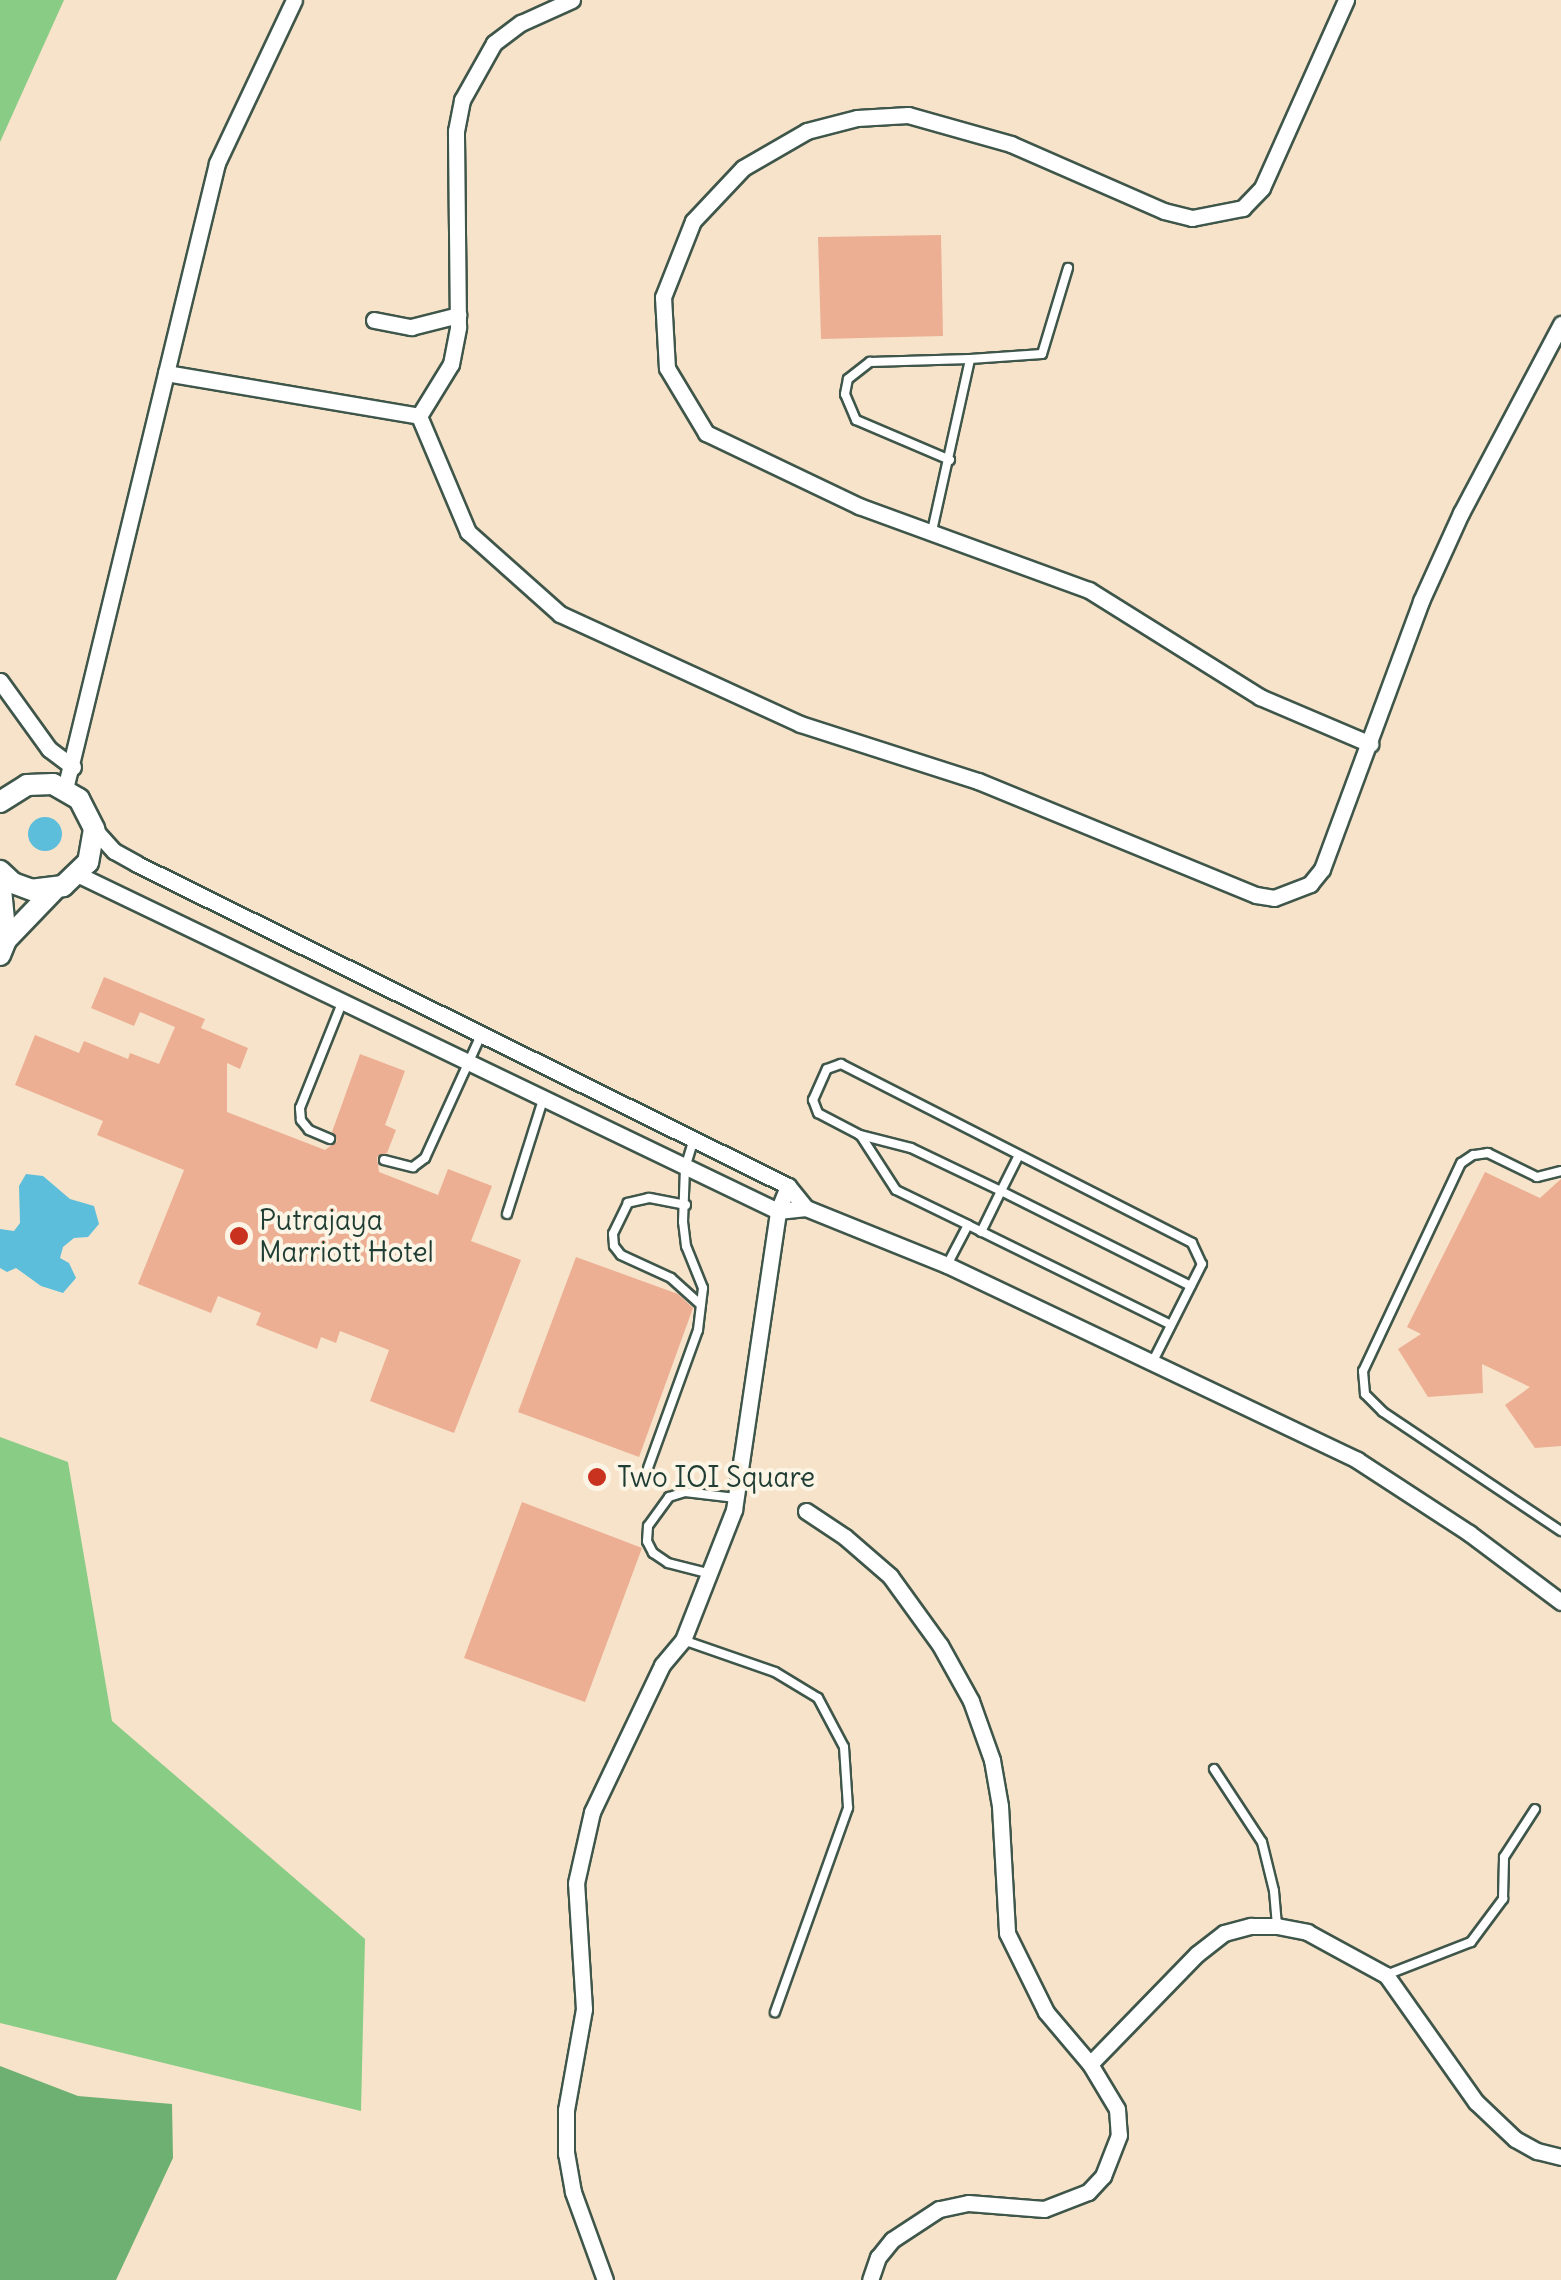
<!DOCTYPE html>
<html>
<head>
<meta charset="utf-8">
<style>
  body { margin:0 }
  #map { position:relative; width:1561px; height:2280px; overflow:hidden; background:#f7e3ca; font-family:Delius,sans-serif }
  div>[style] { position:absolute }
  .green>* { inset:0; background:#89cc85 }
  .forest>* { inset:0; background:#6eb072 }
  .water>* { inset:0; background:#5dbedb }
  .round { border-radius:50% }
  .building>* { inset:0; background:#ecaf93 }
  .roads { filter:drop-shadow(2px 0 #3f564a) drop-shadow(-2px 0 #3f564a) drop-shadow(0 2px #3f564a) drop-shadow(0 -2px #3f564a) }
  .service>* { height:8px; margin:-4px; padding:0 4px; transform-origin:4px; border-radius:4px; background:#fff }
  .minor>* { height:15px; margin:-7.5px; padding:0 7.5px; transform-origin:7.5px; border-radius:7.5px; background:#fff }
  .tertiary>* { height:20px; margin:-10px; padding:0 10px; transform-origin:10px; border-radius:10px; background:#fff }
  .dots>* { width:28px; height:28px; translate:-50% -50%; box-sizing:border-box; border:5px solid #fcf5e5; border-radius:50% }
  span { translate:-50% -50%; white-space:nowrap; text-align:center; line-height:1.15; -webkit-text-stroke:8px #fcf5e5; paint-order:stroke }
  .poi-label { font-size:28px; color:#1f3d34 }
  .left { translate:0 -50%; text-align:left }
</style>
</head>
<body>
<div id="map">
  <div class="green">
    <div style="clip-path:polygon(0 0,64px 0,0 142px)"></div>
    <div style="clip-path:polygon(0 1437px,68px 1462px,112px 1721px,365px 1939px,361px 2111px,0 2023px)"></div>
  </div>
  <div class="forest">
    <div style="clip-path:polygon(0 2066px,78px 2096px,172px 2104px,173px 2158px,116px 2280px,0 2280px)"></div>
  </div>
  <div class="water">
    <div class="round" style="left:28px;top:817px;width:34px;height:34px"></div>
    <div style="clip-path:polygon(26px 1174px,43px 1176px,70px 1199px,94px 1206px,99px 1224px,88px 1237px,74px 1238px,63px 1247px,60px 1258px,69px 1263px,76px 1278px,63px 1293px,41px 1286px,16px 1268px,7px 1272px,0 1268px,0 1229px,14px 1231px,20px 1223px,19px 1186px)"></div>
  </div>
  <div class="building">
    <div style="clip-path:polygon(941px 235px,943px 336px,821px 339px,818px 237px)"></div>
    <div style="clip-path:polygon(104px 977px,205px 1019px,201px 1028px,248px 1048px,240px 1069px,227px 1063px,227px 1112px,325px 1150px,337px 1141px,332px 1132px,360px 1054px,405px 1071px,385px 1125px,396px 1130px,387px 1153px,377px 1157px,379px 1172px,438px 1195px,448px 1169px,492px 1186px,471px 1241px,521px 1260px,454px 1433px,370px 1401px,389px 1350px,340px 1331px,336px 1343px,321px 1337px,317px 1349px,256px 1325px,261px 1313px,218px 1296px,211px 1313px,138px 1284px,184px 1170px,97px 1135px,103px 1121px,15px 1085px,35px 1035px,79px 1053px,84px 1041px,128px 1059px,130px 1053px,159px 1064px,175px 1027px,140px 1012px,134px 1026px,91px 1008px)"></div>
    <div style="clip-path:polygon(1485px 1172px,1540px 1198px,1561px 1179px,1561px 1446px,1535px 1448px,1505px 1405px,1530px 1387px,1482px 1364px,1483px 1393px,1428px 1397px,1398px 1349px,1421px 1334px,1407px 1327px)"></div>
    <div style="clip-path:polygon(576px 1257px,678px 1294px,693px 1308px,639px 1457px,518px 1412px)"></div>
    <div style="clip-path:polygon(522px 1502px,642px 1548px,585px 1702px,464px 1658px)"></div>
  </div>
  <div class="roads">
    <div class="service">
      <div style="left:950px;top:460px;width:102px;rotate:-156.9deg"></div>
      <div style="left:856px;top:420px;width:28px;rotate:-113deg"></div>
      <div style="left:845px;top:394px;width:15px;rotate:-79deg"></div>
      <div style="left:848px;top:379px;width:28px;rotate:-38deg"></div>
      <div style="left:870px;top:362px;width:100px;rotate:-1.7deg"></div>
      <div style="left:932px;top:531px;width:176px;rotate:-77.5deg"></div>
      <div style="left:970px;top:359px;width:72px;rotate:-4deg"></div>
      <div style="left:1042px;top:354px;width:90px;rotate:-73.2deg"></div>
      <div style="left:861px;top:1136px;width:64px;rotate:57.1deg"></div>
      <div style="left:896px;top:1190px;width:80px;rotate:25.9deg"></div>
      <div style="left:330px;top:1139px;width:23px;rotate:-157deg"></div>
      <div style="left:309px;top:1130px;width:13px;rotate:-129deg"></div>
      <div style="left:301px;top:1120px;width:12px;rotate:-95deg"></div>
      <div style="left:300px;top:1108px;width:113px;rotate:-68.2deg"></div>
      <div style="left:1019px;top:1155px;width:40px;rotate:116.6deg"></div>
      <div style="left:1001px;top:1191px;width:212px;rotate:26.6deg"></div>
      <div style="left:384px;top:1160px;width:30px;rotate:14deg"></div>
      <div style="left:413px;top:1167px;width:15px;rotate:-37deg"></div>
      <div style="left:425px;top:1158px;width:135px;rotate:-65.5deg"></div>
      <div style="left:1561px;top:1171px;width:25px;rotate:166deg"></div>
      <div style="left:1537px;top:1177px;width:55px;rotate:-153.9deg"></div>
      <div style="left:1488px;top:1153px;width:15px;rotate:172deg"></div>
      <div style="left:1473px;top:1155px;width:14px;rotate:146deg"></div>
      <div style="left:1461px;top:1163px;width:230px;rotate:115.2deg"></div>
      <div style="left:1363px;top:1371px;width:23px;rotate:85deg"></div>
      <div style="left:1365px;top:1394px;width:25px;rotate:45deg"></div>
      <div style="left:1383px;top:1412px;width:214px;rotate:33.8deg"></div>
      <div style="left:686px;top:1205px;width:38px;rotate:-169deg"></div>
      <div style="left:649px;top:1198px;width:22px;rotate:167deg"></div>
      <div style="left:628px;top:1203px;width:34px;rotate:116deg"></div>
      <div style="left:613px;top:1234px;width:12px;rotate:85deg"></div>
      <div style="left:614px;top:1246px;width:11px;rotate:52deg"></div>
      <div style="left:621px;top:1255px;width:55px;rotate:24.7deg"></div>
      <div style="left:671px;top:1278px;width:40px;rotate:42deg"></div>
      <div style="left:507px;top:1214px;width:120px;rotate:-72.5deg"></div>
      <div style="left:981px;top:1232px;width:46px;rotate:-64deg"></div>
      <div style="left:1001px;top:1191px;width:100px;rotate:-154.5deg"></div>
      <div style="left:911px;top:1148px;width:53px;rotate:-165.7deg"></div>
      <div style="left:860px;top:1135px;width:47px;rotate:-152.4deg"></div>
      <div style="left:818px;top:1113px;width:14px;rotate:-111deg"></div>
      <div style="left:813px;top:1100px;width:34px;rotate:-66deg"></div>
      <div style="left:827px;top:1069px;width:15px;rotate:-20deg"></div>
      <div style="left:841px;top:1064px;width:394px;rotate:27deg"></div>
      <div style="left:1192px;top:1243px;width:23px;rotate:65deg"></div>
      <div style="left:1202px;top:1264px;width:111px;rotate:116.8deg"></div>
      <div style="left:947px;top:1265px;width:45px;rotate:-62.3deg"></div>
      <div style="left:968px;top:1225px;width:226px;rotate:26.2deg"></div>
      <div style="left:648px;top:1468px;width:147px;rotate:-70.1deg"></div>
      <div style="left:698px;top:1330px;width:42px;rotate:-83.2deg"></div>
      <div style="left:703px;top:1288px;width:45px;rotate:-112deg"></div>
      <div style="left:686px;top:1246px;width:24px;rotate:-97deg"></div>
      <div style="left:683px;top:1222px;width:54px;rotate:-87.9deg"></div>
      <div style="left:685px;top:1168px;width:28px;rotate:-73deg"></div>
      <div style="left:711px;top:1574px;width:44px;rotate:-165.7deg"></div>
      <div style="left:668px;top:1563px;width:18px;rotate:-146deg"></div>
      <div style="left:653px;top:1553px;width:13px;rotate:-117deg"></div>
      <div style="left:647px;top:1541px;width:15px;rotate:-86deg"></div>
      <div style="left:648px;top:1526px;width:36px;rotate:-54deg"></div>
      <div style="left:669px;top:1497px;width:17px;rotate:-17deg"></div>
      <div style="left:685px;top:1492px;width:51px;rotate:6.7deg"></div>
      <div style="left:683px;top:1640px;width:97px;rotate:19.2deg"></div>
      <div style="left:775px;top:1672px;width:50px;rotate:31.2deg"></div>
      <div style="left:818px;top:1698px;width:55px;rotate:62deg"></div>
      <div style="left:844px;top:1747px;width:61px;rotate:86.2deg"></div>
      <div style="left:848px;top:1808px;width:217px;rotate:109.7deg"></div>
      <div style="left:1214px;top:1769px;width:87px;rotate:56.7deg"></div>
      <div style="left:1262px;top:1842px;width:50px;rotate:76.2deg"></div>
      <div style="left:1274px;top:1891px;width:35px;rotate:85deg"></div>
      <div style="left:1386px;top:1975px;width:91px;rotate:-21.2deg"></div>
      <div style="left:1471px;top:1942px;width:54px;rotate:-53.3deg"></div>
      <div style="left:1503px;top:1899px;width:42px;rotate:-88.6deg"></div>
      <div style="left:1504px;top:1857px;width:57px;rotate:-57.1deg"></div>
    </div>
    <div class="minor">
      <div style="left:1346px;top:0;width:206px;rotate:114.1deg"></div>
      <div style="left:1262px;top:188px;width:28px;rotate:134deg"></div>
      <div style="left:1243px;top:208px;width:52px;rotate:168.9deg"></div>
      <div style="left:1192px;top:218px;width:29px;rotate:-166deg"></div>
      <div style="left:1164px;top:211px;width:167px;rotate:-156.4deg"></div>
      <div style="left:1011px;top:144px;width:107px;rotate:-164.3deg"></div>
      <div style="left:908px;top:115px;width:51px;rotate:176.6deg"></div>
      <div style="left:857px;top:118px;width:52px;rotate:165.4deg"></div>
      <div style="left:807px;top:131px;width:74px;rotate:150deg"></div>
      <div style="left:743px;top:168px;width:73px;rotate:133.3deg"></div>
      <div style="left:693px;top:221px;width:82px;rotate:111.5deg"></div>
      <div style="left:663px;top:297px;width:71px;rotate:86.8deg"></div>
      <div style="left:667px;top:368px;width:76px;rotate:59deg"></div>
      <div style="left:706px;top:433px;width:170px;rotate:25.5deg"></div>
      <div style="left:859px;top:506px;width:245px;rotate:20.1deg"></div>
      <div style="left:1089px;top:590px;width:202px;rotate:32deg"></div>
      <div style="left:1260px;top:697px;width:120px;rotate:23.1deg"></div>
      <div style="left:374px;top:320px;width:38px;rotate:11deg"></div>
      <div style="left:411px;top:327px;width:49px;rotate:-14.3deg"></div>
      <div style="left:166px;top:373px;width:257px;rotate:9.6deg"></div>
      <div style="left:419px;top:416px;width:126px;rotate:67.1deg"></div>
      <div style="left:468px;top:532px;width:123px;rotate:41.7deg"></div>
      <div style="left:560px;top:614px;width:264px;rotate:24.6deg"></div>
      <div style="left:800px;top:724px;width:187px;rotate:17.8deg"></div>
      <div style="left:978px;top:781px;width:300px;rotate:22.3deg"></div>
      <div style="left:1256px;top:895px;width:18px;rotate:9deg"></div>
      <div style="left:1274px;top:898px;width:39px;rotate:-21deg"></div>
      <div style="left:1310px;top:884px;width:19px;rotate:-51deg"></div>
      <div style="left:1322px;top:869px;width:286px;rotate:-69.7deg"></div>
      <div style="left:1421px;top:601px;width:97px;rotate:-65.6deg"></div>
      <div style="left:1461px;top:513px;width:214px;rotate:-62.1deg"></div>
      <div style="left:419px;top:416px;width:61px;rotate:-58.4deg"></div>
      <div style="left:451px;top:364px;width:38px;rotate:-79deg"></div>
      <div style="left:458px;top:327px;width:196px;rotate:-90.6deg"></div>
      <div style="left:456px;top:131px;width:32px;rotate:-79deg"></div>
      <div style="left:462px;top:100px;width:65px;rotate:-60.7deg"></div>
      <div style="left:494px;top:43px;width:34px;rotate:-37deg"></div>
      <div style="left:521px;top:23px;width:56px;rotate:-24.3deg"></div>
      <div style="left:0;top:681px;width:84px;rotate:54.2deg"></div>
      <div style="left:49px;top:749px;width:30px;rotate:37deg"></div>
      <div style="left:65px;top:789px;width:644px;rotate:-76.35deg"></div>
      <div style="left:217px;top:163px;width:180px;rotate:-64.7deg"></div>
      <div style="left:94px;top:829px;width:30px;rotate:48deg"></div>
      <div style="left:114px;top:851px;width:26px;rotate:29deg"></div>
      <div style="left:137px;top:864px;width:726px;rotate:26.32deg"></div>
      <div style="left:788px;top:1186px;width:28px;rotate:51deg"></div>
      <div style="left:79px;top:875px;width:776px;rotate:25.67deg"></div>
      <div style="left:778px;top:1211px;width:28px;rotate:-6deg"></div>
      <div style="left:806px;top:1208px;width:152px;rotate:22deg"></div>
      <div style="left:947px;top:1265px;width:454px;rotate:25.4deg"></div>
      <div style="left:1357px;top:1460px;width:134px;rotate:33.1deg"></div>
      <div style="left:1469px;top:1533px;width:115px;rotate:36.9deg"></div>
      <div style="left:806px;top:1511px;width:47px;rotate:33.7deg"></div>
      <div style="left:845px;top:1537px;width:60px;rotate:40.9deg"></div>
      <div style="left:890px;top:1576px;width:85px;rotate:54.1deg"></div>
      <div style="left:940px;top:1645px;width:64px;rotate:61deg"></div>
      <div style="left:971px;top:1701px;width:63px;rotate:70.4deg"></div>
      <div style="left:992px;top:1760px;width:47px;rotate:80.1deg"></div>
      <div style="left:1000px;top:1806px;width:127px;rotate:86.8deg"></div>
      <div style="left:1007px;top:1933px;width:88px;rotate:63.7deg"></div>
      <div style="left:1046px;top:2012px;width:68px;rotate:49.8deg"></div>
      <div style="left:1090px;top:2064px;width:52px;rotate:59deg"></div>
      <div style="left:1117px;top:2109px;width:26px;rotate:86deg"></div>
      <div style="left:1119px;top:2135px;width:44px;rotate:111.3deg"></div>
      <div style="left:1103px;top:2176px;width:22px;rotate:133deg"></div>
      <div style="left:1088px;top:2192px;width:47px;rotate:158.9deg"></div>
      <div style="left:1044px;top:2209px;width:76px;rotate:-175.5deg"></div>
      <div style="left:968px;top:2203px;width:30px;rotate:168deg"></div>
      <div style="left:939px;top:2209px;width:56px;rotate:146.6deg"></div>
      <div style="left:892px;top:2240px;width:22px;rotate:129deg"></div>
      <div style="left:878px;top:2257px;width:24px;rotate:109deg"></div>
      <div style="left:1090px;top:2064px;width:153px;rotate:-45.8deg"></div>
      <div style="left:1197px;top:1954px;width:34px;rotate:-38deg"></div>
      <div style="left:1224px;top:1933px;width:28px;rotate:-15deg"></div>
      <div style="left:1251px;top:1926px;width:26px"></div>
      <div style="left:1277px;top:1926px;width:31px;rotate:11deg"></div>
      <div style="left:1307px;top:1932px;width:90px;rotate:28.6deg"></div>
      <div style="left:1386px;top:1975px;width:156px;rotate:54.7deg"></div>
      <div style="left:1476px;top:2102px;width:54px;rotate:43.5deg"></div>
      <div style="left:1515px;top:2139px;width:25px;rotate:29deg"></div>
      <div style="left:1537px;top:2151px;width:25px;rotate:14deg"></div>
      <div style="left:605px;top:2280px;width:94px;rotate:-110deg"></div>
      <div style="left:573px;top:2192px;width:39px;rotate:-100deg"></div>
      <div style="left:566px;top:2154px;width:44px;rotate:-90deg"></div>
      <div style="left:566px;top:2110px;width:103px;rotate:-79.9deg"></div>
      <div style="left:584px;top:2009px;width:126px;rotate:-93.6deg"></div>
      <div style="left:576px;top:1883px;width:73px;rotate:-77.3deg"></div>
      <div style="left:592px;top:1812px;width:163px;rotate:-64.5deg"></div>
      <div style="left:662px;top:1665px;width:33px;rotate:-50deg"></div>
      <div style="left:683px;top:1640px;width:140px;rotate:-68.6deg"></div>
      <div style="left:734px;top:1510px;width:302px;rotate:-81.6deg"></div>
      <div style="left:778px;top:1211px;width:27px;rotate:-68deg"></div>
    </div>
    <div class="tertiary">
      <div style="left:0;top:802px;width:32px;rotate:-32deg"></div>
      <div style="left:27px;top:785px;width:26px;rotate:-2deg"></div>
      <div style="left:53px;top:784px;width:30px;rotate:30deg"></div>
      <div style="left:79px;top:799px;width:34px;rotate:63deg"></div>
      <div style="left:94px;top:829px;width:34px;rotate:100deg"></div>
      <div style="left:88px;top:862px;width:35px;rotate:136deg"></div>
      <div style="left:63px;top:886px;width:31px;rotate:173deg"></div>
      <div style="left:32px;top:890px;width:20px;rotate:-160deg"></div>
      <div style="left:13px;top:883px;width:18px;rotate:-137deg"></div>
      <div style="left:0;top:879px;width:61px;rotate:84.4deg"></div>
      <div style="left:0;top:955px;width:16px;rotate:-68deg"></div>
      <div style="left:6px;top:940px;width:71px;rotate:-46.1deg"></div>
    </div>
  </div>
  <div class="dots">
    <div style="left:239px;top:1236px;background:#c8321e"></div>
    <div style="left:597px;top:1477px;background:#c8321e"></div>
  </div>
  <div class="poi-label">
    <span class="left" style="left:259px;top:1236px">Putrajaya<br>Marriott Hotel</span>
    <span class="left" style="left:617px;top:1477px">Two IOI Square</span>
  </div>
</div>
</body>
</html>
